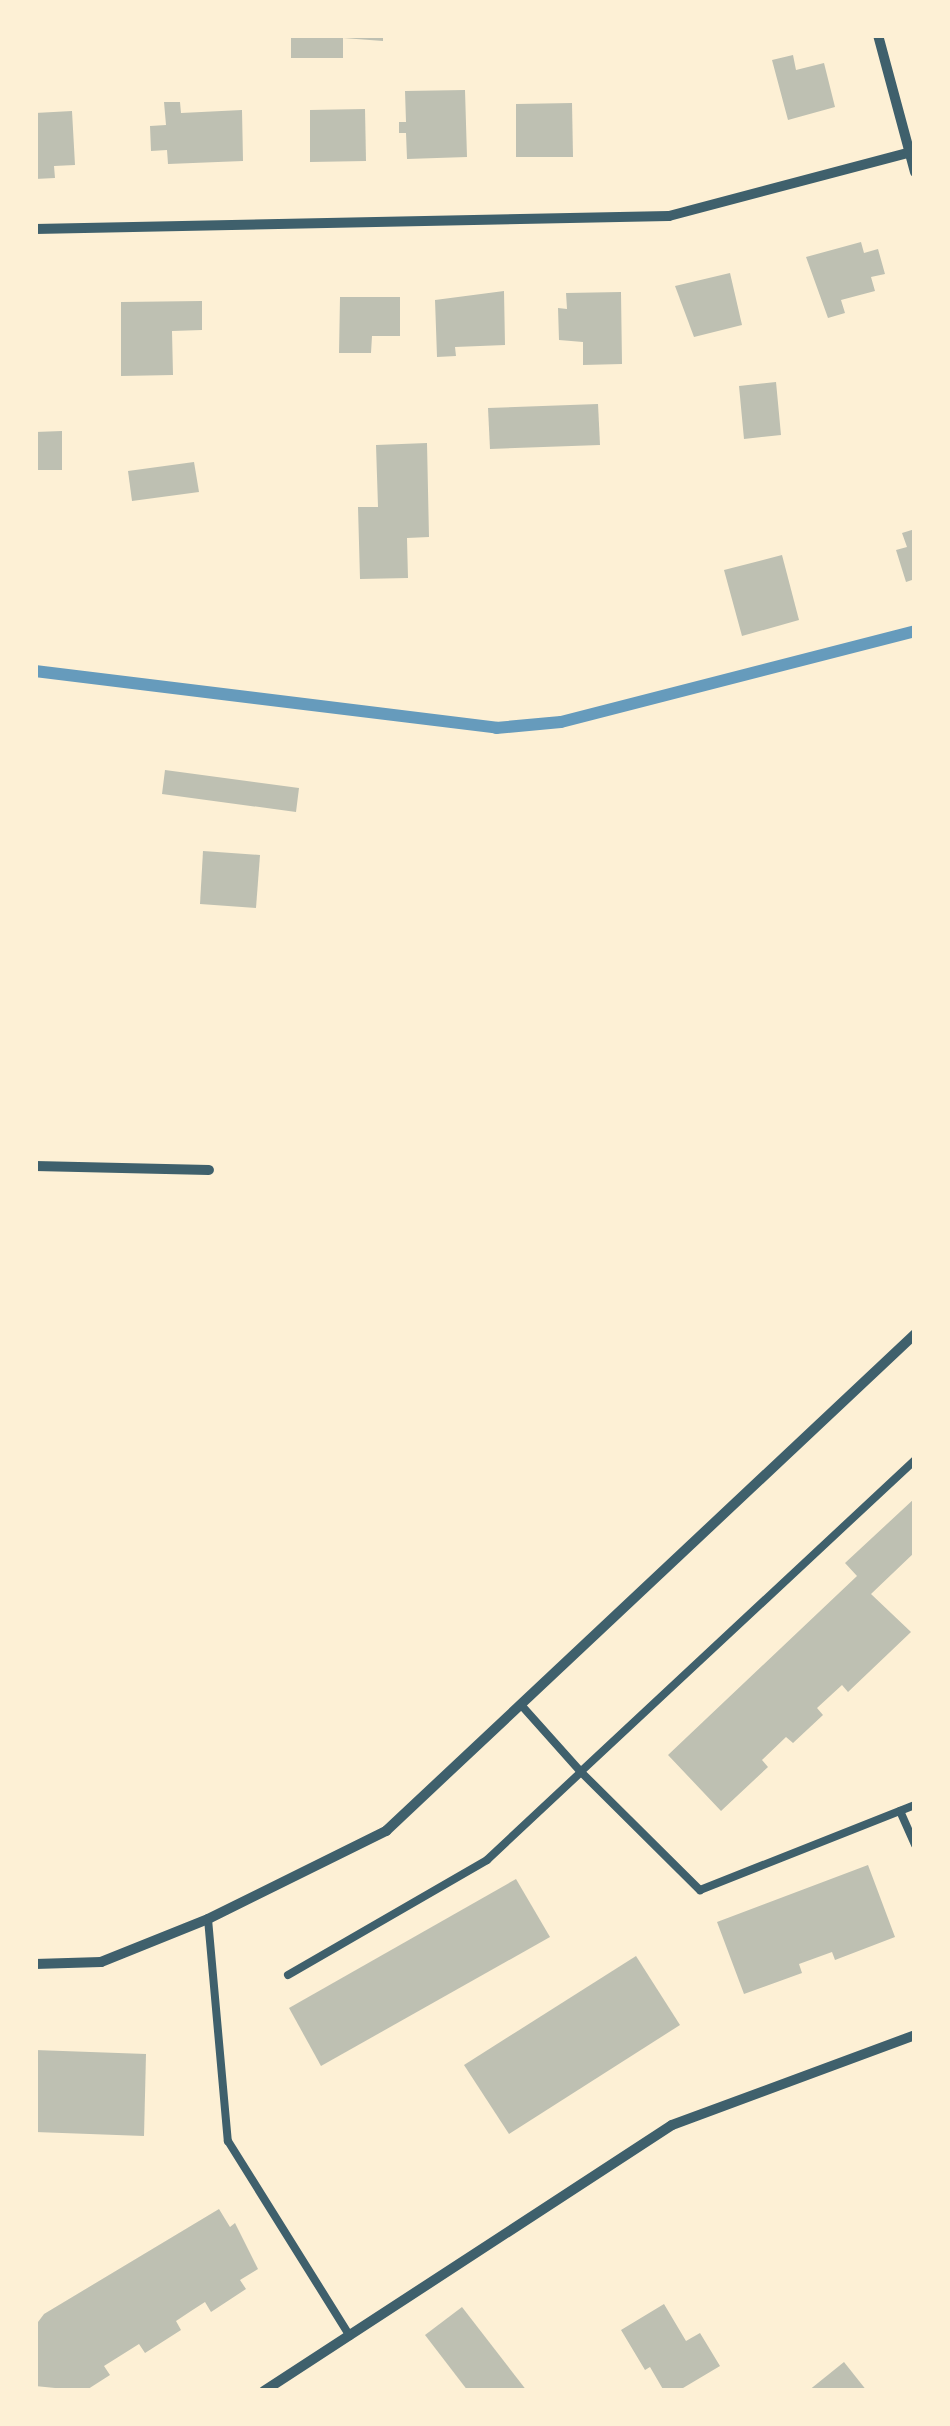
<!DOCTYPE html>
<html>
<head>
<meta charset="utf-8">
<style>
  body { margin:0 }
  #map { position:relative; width:950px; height:2426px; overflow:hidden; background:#fdf0d5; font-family:"Golos Text",sans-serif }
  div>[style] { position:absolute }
  .stream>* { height:12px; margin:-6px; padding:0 6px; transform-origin:6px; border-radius:6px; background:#669bbc }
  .building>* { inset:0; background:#bec0b2 }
  .service>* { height:8px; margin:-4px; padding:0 4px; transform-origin:4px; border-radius:4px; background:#3f606c }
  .minor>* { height:10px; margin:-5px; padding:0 5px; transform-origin:5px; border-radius:5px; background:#3f606c }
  span { translate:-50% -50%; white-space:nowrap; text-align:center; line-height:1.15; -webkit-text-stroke:8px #fdf0d5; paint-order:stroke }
  .frame { position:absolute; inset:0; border:38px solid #fdf0d5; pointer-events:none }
</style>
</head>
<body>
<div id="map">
  <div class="stream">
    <div style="left:35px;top:671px;width:465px;rotate:7deg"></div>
    <div style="left:496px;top:728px;width:65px;rotate:-5.3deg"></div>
    <div style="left:561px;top:722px;width:366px;rotate:-14.4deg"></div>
  </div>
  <div class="building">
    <div style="clip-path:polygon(291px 35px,383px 35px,383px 41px,343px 38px,343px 58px,291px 58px)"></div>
    <div style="clip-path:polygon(793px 55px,796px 70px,824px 63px,835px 107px,788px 120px,772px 60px)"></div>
    <div style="clip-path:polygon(465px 90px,467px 157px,407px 159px,406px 133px,399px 133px,399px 122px,406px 122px,405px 91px)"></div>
    <div style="clip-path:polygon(164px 102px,180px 102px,181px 113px,242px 110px,243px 161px,168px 164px,167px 150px,151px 151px,150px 126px,166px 125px)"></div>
    <div style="clip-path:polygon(572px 103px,573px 157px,516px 157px,516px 104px)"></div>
    <div style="clip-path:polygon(365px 109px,366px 161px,310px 162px,310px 110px)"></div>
    <div style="clip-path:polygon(72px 111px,75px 165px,54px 166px,55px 178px,35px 179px,35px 113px)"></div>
    <div style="clip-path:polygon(861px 242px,864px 253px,878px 249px,885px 274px,871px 277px,875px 291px,841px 300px,845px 313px,828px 318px,806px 257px)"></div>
    <div style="clip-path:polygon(730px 273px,742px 325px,694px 337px,675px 286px)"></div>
    <div style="clip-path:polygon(504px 291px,505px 345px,455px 347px,456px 356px,437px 357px,435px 300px)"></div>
    <div style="clip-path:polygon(621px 292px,622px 364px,583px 365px,583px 342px,559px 340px,558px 308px,567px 309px,566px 293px)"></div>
    <div style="clip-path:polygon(340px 297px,400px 297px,400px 336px,372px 336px,371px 353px,339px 353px)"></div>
    <div style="clip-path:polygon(202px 301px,202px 330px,172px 331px,173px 375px,121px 376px,121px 302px)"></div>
    <div style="clip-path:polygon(776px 382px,781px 435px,744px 439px,739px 386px)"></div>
    <div style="clip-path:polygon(598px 404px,600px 445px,490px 449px,488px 408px)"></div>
    <div style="clip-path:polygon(62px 431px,62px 470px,35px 470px,35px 432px)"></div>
    <div style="clip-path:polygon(427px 443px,429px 537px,407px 538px,408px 578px,360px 579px,358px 507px,378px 507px,376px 445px)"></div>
    <div style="clip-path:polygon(194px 462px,199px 492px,132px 501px,128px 471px)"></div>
    <div style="clip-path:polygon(915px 529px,915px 579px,906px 582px,896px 550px,907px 547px,902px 533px)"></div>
    <div style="clip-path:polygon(782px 555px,799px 620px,742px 636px,724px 570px)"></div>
    <div style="clip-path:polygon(165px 770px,299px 788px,296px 812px,162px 794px)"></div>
    <div style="clip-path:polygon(203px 851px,260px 855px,256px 908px,200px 904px)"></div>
    <div style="clip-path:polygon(915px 1498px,915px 1552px,871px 1594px,911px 1632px,848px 1692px,842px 1685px,817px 1708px,823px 1715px,793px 1743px,786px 1737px,762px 1760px,768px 1767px,721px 1811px,668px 1755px,857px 1576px,845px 1563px)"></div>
    <div style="clip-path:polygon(868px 1865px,895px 1937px,835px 1960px,832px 1952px,799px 1964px,802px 1973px,744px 1994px,717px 1922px)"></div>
    <div style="clip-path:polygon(516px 1879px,550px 1937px,321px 2066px,289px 2008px)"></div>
    <div style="clip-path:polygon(636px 1956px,680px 2025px,509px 2134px,464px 2065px)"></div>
    <div style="clip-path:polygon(35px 2050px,146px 2054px,144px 2136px,35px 2132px)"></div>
    <div style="clip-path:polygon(219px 2209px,230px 2227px,235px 2223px,258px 2269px,240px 2280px,246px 2289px,211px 2312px,205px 2302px,191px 2311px,176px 2321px,181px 2330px,145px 2353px,139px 2344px,104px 2366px,110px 2375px,85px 2391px,35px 2386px,35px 2326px,44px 2314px)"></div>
    <div style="clip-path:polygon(664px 2304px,686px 2341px,700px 2333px,720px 2366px,678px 2391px,664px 2391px,650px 2367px,645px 2370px,621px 2330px)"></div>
    <div style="clip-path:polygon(462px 2307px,527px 2391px,468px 2391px,425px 2335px)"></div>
    <div style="clip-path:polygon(844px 2362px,867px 2391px,808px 2391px)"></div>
  </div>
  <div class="service">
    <div style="left:915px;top:1460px;width:457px;rotate:137deg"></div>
    <div style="left:581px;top:1772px;width:168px;rotate:44.8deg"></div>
    <div style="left:700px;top:1890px;width:231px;rotate:-21.6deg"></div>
    <div style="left:900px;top:1811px;width:37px;rotate:66deg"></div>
    <div style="left:208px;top:1919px;width:223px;rotate:84.9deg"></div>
    <div style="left:228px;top:2141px;width:230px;rotate:58deg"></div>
    <div style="left:288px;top:1975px;width:230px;rotate:-30deg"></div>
    <div style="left:487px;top:1860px;width:129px;rotate:-43.1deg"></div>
    <div style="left:581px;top:1772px;width:89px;rotate:-131.8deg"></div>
  </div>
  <div class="minor">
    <div style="left:878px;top:35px;width:142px;rotate:74.9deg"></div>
    <div style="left:35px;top:229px;width:634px;rotate:-1.17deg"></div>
    <div style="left:669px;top:216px;width:254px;rotate:-14.8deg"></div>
    <div style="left:35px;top:1166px;width:174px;rotate:1.3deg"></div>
    <div style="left:35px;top:1964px;width:66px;rotate:-1.7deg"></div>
    <div style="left:101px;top:1962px;width:115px;rotate:-21.9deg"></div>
    <div style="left:208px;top:1919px;width:199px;rotate:-26.3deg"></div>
    <div style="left:386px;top:1831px;width:726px;rotate:-43.21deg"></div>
    <div style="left:264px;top:2391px;width:487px;rotate:-33.1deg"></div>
    <div style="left:672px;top:2125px;width:259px;rotate:-20.3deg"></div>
  </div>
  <div class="frame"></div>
</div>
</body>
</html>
